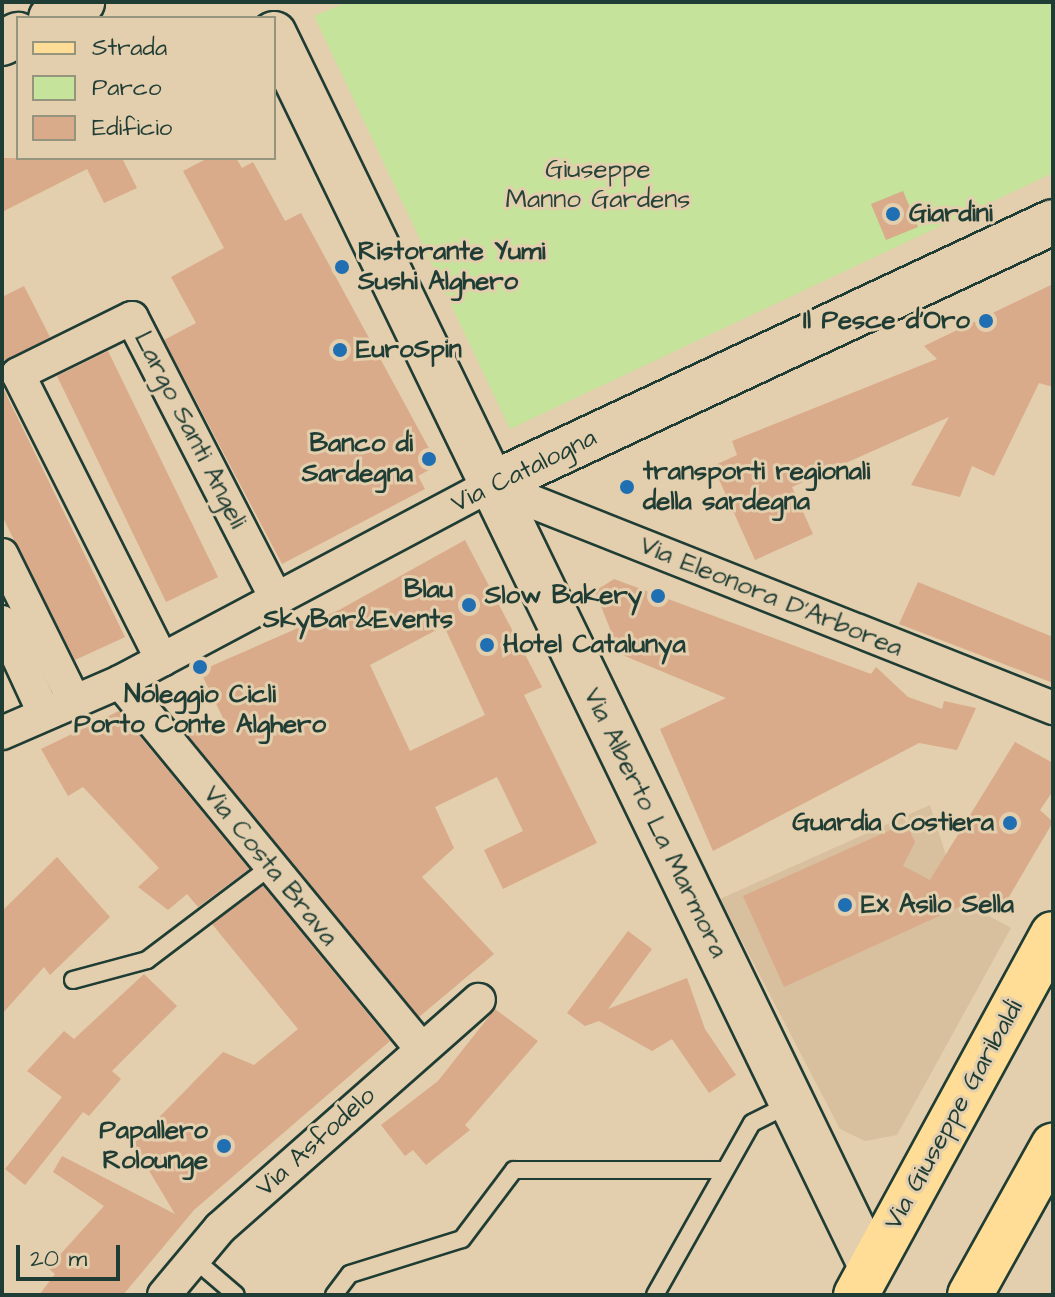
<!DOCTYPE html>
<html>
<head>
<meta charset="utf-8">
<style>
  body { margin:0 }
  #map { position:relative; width:1055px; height:1297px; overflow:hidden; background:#e3cead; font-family:"Architects Daughter",sans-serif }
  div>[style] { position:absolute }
  .built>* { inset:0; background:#d8bf9e }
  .green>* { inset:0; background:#c5e39a }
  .building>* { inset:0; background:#d9ab8a }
  .roads { filter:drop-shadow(2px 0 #1f3d34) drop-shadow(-2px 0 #1f3d34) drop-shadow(0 2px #1f3d34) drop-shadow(0 -2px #1f3d34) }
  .lane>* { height:16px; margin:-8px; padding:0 8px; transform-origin:8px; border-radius:8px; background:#e3cead }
  .street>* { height:32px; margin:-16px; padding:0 16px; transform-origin:16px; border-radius:16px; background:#e3cead }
  .secondary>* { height:44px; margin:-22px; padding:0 22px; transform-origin:22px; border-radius:22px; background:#e3cead }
  .primary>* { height:44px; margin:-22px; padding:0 22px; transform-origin:22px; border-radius:22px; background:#ffdd96 }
  .dots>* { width:22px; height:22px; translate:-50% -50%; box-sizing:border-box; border:4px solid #e3cead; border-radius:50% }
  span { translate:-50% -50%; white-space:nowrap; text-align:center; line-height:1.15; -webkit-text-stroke:6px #e3cead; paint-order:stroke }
  .park-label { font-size:26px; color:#274539 }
  .poi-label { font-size:26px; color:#1f3d34; font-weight:700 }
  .left { translate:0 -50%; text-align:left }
  .right { translate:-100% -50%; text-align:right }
  .street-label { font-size:26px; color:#1f3d34 }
  .frame { position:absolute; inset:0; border:4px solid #1f3d34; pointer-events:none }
  .legend { position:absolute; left:16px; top:16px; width:260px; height:144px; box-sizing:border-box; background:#e3cead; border:2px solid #95947d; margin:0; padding:10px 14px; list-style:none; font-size:24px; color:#1f3d34 }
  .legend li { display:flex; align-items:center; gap:16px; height:40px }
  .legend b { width:40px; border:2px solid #95947d }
  .scale { position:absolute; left:16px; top:1245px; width:104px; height:36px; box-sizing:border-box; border:4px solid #1f3d34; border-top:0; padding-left:10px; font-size:24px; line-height:28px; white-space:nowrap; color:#1f3d34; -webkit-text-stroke:6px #e3cead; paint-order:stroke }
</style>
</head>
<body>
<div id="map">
  <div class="built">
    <div style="clip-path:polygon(930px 805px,960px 900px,1011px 928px,897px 1135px,865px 1141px,840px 1129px,720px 899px)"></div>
  </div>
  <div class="green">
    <div style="clip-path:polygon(347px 2px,1053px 2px,1053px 173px,510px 429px,314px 16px)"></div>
  </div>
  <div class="building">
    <div style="clip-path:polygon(2px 158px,122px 158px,137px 188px,104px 203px,87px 169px,2px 212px)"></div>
    <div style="clip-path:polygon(208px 158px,236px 158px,242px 168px,253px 162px,285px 221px,301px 213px,438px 465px,418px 476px,425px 489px,282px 564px,164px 340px,196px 323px,171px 277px,224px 248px,183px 171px)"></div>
    <div style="clip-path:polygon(903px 191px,918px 227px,886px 240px,871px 204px)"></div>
    <div style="clip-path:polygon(1053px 284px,1053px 387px,1039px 383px,994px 476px,972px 466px,960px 497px,911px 485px,949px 417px,792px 487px,813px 534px,755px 560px,713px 466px,737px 455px,732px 441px,937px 359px,924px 346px)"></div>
    <div style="clip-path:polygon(24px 286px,50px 337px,2px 364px,2px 297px)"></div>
    <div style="clip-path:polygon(108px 351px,218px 577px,166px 602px,57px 376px)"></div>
    <div style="clip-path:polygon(2px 386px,125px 637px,75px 660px,2px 516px)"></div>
    <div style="clip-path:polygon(evenodd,465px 540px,542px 687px,524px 695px,597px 843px,503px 889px,484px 850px,523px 831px,497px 777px,435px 807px,454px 848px,422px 877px,494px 954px,419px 1017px,188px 735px,223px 718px,200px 671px,339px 610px,465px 540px,444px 626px,485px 715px,410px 751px,370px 665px,444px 626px)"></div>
    <div style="clip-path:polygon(614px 579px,871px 674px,876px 667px,908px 697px,942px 709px,944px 701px,976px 708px,957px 750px,919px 743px,713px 851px,660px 729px,726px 698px,620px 654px,595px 591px)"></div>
    <div style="clip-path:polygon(918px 582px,1053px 637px,1053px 683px,899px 624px)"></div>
    <div style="clip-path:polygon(119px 711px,249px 869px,198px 907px,187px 894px,168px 910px,138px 887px,159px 868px,83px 787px,68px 796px,41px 749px)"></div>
    <div style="clip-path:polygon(1015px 742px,1053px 763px,1053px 791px,1040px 810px,1053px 822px,1000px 912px,974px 900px,784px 987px,743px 896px,906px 823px,915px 842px,903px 866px,930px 880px)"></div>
    <div style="clip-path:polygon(57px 857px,110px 917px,50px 975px,44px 967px,2px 1014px,2px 911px)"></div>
    <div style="clip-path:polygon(263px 886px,390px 1041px,194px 1210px,123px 1295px,39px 1295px,55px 1274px,48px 1268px,104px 1206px,53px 1172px,62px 1156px,175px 1214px,133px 1144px,223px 1052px,254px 1065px,298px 1029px,212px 924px)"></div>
    <div style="clip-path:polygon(628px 931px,652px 949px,608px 1009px,687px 978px,705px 1029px,736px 1075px,709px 1093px,672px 1039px,652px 1051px,599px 1021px,585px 1026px,567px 1013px)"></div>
    <div style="clip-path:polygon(144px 974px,177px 1006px,112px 1071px,121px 1079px,89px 1116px,83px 1112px,25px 1185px,5px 1169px,62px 1097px,27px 1071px,64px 1031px,74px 1039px)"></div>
    <div style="clip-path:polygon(495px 1009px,538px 1041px,465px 1125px,470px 1130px,426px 1165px,413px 1150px,405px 1156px,381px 1125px,438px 1081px)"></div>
  </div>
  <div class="roads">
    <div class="lane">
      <div style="left:73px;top:980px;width:77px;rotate:-15.1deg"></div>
      <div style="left:147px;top:960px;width:154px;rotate:-37.1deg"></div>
      <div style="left:194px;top:1259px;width:55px;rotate:40.6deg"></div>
      <div style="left:334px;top:1295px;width:26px;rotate:-53deg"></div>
      <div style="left:350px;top:1274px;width:117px;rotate:-17.4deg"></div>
      <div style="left:462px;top:1239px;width:86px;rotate:-53deg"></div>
      <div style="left:514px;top:1170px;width:211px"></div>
      <div style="left:655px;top:1295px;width:197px;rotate:-60.6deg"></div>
      <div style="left:752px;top:1123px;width:45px;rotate:-26.6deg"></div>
    </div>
    <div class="street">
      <div style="left:2px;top:555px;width:163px;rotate:63.7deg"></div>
      <div style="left:2px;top:622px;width:100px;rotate:65.2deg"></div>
      <div style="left:162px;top:660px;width:320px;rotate:-116.7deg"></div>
      <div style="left:18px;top:374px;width:127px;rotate:-26.2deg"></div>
      <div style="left:132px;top:318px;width:317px;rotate:62.8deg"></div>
      <div style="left:120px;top:682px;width:475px;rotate:50.6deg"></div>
      <div style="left:2px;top:733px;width:129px;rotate:-23.4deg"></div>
      <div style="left:120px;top:682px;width:419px;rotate:-28deg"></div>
      <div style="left:490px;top:485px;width:606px;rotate:21.61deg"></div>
      <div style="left:164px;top:1295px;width:87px;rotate:-50.1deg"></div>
      <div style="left:220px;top:1228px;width:345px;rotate:-41.4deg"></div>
    </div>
    <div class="secondary">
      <div style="left:51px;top:18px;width:35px;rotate:-27deg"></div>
      <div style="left:274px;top:34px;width:1369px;rotate:64.15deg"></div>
      <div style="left:2px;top:43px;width:18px;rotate:-27deg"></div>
      <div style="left:490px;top:485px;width:621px;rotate:-25.04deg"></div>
    </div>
    <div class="primary">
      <div style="left:856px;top:1295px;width:411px;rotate:-61.4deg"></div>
      <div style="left:970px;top:1295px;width:171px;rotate:-60.9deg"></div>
    </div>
  </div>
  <div class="dots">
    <div style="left:893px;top:214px;background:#1f6fb2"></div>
    <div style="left:342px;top:267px;background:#1f6fb2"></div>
    <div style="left:986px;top:321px;background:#1f6fb2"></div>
    <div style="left:340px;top:350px;background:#1f6fb2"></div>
    <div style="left:429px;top:459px;background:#1f6fb2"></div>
    <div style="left:627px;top:487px;background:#1f6fb2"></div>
    <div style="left:658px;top:596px;background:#1f6fb2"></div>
    <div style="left:469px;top:605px;background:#1f6fb2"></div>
    <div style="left:487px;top:645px;background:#1f6fb2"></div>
    <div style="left:200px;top:667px;background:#1f6fb2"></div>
    <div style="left:1010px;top:823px;background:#1f6fb2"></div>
    <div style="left:845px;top:905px;background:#1f6fb2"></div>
    <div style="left:224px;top:1146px;background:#1f6fb2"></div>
  </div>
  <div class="park-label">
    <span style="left:598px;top:185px">Giuseppe<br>Manno Gardens</span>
  </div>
  <div class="poi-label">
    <span class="left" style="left:909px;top:214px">Giardini</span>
    <span class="left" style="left:358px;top:267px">Ristorante Yumi<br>Sushi Alghero</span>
    <span class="right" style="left:970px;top:321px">Il Pesce d'Oro</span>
    <span class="left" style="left:356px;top:350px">EuroSpin</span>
    <span class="right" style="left:413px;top:459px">Banco di<br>Sardegna</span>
    <span class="left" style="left:643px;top:487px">transporti regionali<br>della sardegna</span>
    <span class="right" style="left:453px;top:605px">Blau<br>SkyBar&amp;Events</span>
    <span class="right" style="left:642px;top:596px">Slow Bakery</span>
    <span class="left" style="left:503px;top:645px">Hotel Catalunya</span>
    <span style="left:200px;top:710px">Noleggio Cicli<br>Porto Conte Alghero</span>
    <span class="right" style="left:994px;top:823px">Guardia Costiera</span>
    <span class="left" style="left:861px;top:905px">Ex Asilo Sella</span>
    <span class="right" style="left:208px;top:1146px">Papallero<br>Rolounge</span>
  </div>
  <div class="street-label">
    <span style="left:190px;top:430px;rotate:63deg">Largo Santi Angeli</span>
    <span style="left:524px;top:471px;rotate:-26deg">Via Catalogna</span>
    <span style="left:771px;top:597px;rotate:22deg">Via Eleonora D'Arborea</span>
    <span style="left:655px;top:823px;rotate:64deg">Via Alberto La Marmora</span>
    <span style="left:270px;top:866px;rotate:51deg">Via Costa Brava</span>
    <span style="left:954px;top:1115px;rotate:-61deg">Via Giuseppe Garibaldi</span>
    <span style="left:316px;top:1142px;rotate:-42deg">Via Asfodelo</span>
  </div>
  <div class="frame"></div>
  <ul class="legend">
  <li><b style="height:10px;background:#ffdd96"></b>Strada</li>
  <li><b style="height:22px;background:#c5e39a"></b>Parco</li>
  <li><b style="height:22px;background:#d9ab8a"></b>Edificio</li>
  </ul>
  <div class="scale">20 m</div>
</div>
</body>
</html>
